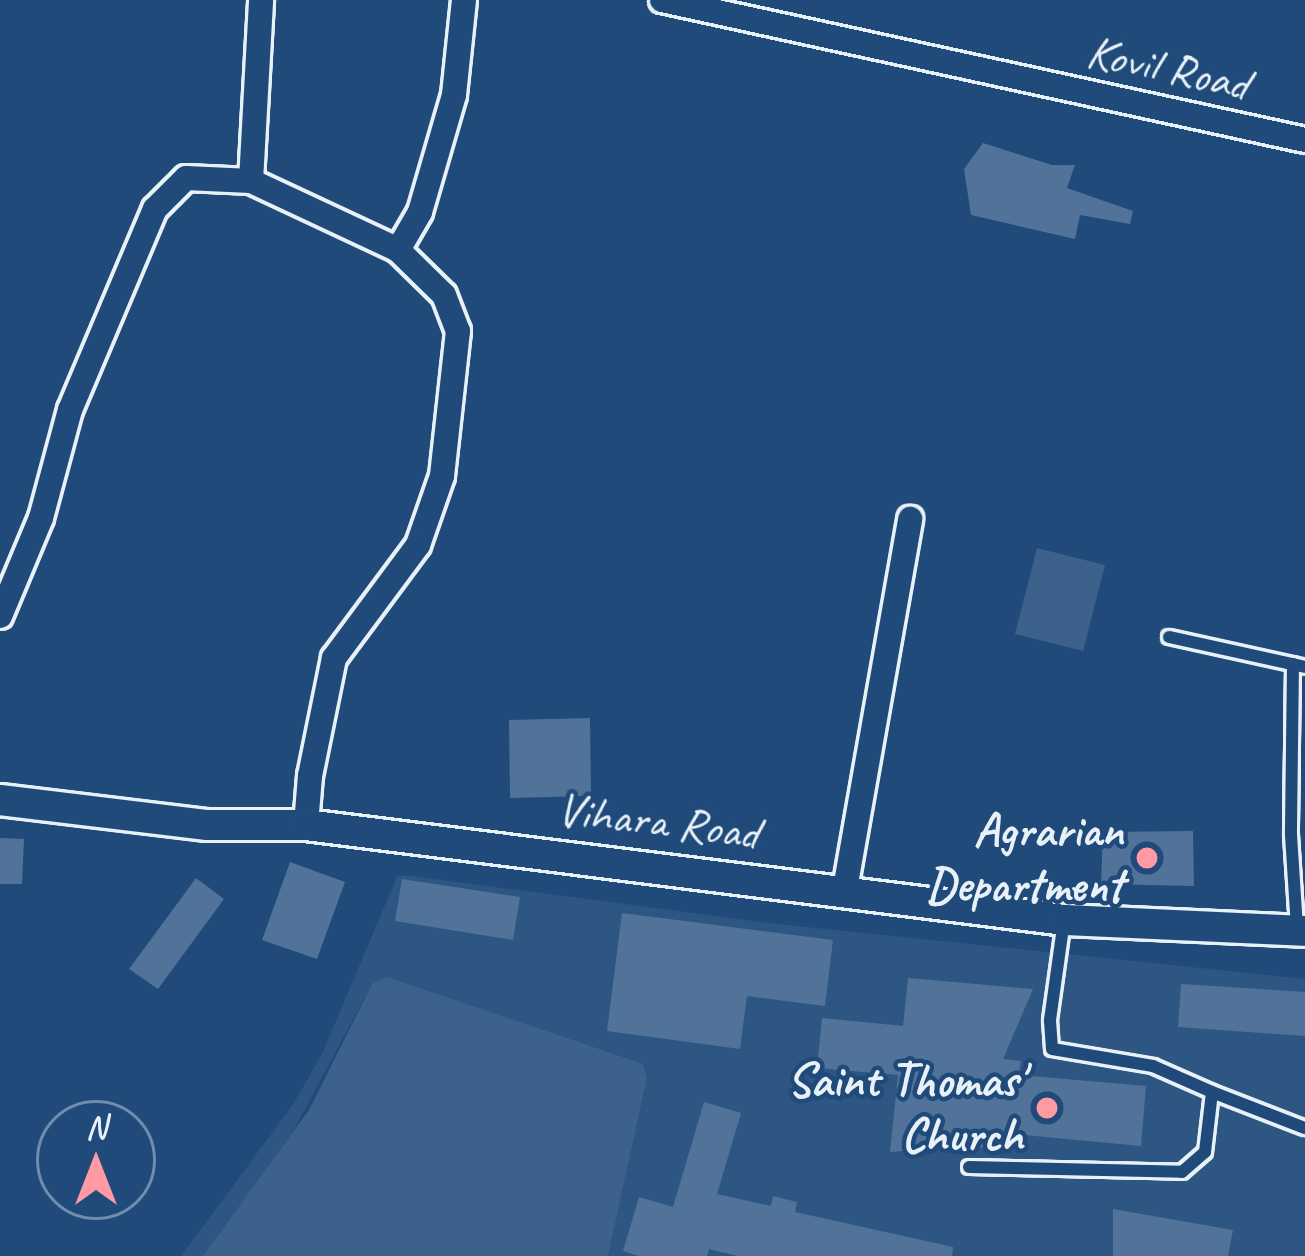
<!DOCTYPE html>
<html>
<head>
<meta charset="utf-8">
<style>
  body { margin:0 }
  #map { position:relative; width:1305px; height:1256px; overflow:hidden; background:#1f4a7a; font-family:Caveat,sans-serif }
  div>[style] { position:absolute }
  .built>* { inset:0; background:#2e5683 }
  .green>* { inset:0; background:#3c628c }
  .building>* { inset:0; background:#517399 }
  .roads { filter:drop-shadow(3px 0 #e8f1f8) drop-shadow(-3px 0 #e8f1f8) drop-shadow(0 3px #e8f1f8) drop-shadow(0 -3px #e8f1f8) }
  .service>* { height:12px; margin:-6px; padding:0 6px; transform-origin:6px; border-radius:6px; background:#1f4a7a }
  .minor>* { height:24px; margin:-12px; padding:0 12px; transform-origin:12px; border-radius:12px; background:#1f4a7a }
  .tertiary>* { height:30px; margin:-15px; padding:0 15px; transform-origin:15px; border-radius:15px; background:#1f4a7a }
  .dots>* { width:33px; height:33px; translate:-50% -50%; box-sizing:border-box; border:6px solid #1f4a7a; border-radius:50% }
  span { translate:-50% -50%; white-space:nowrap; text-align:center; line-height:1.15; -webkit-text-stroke:9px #1f4a7a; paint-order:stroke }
  .street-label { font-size:48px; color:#e8f1f8 }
  .poi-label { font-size:48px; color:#e8f1f8; font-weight:700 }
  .right { translate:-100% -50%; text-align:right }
  .north { position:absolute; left:36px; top:1100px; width:120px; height:120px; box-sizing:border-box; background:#1f4a7a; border:3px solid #6f8dac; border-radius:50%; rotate:0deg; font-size:33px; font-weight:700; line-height:48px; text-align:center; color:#e8f1f8 }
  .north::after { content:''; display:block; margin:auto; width:42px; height:54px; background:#ff9aa2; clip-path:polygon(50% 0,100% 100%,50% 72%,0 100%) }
</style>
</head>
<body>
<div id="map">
  <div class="built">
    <div style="clip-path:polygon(405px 875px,768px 923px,1305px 979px,1305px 1256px,608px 1256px,647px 1078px,643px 1064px,372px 984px,291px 1135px,203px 1256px,181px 1256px,292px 1106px,321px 1056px,397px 877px)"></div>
  </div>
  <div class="green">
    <div style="clip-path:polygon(1037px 548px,1105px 565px,1083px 651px,1015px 634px)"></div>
    <div style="clip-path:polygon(387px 977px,643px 1064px,647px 1078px,608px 1256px,203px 1256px,309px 1110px,372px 984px)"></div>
  </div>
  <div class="building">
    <div style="clip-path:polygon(983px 143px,1052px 165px,1075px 165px,1067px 188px,1133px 211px,1130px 224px,1080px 215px,1075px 239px,971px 215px,964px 169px)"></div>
    <div style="clip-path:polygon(590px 718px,591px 796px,510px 798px,509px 720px)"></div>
    <div style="clip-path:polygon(1193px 831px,1194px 886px,1101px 884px,1103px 832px)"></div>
    <div style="clip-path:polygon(0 838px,24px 839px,22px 884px,0 884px)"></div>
    <div style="clip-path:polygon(290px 862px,345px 882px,317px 959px,262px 940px)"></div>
    <div style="clip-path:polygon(196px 878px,224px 899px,158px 989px,129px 969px)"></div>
    <div style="clip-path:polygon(402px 879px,520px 897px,513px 940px,395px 921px)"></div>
    <div style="clip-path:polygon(622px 913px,833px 940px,825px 1006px,747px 996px,740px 1049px,607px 1031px)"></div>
    <div style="clip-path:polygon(908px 978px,1033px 989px,1003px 1059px,1021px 1061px,1019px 1075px,1146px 1086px,1141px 1146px,1014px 1134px,1012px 1151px,965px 1146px,890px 1152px,898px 1075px,817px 1068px,822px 1018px,903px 1026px)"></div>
    <div style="clip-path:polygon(1181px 984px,1305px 992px,1305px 1036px,1178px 1027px)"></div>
    <div style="clip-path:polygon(704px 1102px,741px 1113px,717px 1194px,771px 1206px,773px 1196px,797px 1202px,795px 1212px,953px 1247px,952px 1256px,738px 1256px,709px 1249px,707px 1256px,639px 1256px,623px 1251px,639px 1197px,673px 1207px)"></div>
    <div style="clip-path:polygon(1113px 1209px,1233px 1230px,1228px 1256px,1113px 1256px)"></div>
  </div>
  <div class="roads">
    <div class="service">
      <div style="left:1169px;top:637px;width:139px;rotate:12.4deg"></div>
      <div style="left:1293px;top:664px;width:171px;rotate:90.7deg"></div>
      <div style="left:1291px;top:835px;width:92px;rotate:86.3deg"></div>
      <div style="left:1212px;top:1092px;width:100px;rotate:21.2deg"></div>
      <div style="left:969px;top:1167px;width:213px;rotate:1.3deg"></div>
      <div style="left:1182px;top:1172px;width:30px;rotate:-41deg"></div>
      <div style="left:1205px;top:1152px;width:60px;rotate:-83.3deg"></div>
      <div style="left:1212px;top:1092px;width:64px;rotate:-156.2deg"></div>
      <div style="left:1153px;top:1066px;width:102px;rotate:-170.4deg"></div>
      <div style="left:1052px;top:1049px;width:29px;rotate:-94deg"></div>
      <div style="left:1050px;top:1020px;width:100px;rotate:-82deg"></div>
    </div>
    <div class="minor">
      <div style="left:662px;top:0;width:658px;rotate:12.28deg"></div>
      <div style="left:251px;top:181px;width:181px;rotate:-86.8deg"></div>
      <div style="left:398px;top:250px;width:44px;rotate:-59.9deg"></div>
      <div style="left:420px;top:212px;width:122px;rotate:-73.8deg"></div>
      <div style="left:454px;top:95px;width:96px;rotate:-84deg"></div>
      <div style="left:0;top:616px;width:106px;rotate:-67.3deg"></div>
      <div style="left:41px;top:518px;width:112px;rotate:-75deg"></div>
      <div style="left:70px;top:410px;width:218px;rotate:-67.1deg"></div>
      <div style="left:155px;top:209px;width:44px;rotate:-45deg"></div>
      <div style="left:186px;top:178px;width:65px;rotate:2.6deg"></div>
      <div style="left:251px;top:181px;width:162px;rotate:25.1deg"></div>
      <div style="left:398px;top:250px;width:64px;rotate:44.4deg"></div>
      <div style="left:444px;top:295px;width:39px;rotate:69deg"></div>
      <div style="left:458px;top:331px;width:146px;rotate:96.3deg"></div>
      <div style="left:442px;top:476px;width:73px;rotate:109.2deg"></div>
      <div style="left:418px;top:545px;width:141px;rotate:126.6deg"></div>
      <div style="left:334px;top:658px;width:120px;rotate:101.5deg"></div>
      <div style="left:310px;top:776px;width:49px;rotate:94.7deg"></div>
      <div style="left:845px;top:889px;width:376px;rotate:-80deg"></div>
    </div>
    <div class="tertiary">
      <div style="left:0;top:800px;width:209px;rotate:6.9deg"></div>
      <div style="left:207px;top:825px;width:99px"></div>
      <div style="left:306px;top:825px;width:764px;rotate:7.14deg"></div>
      <div style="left:1064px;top:920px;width:241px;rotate:2.6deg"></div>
    </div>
  </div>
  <div class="dots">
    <div style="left:1147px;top:858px;background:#ff9aa2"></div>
    <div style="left:1047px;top:1108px;background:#ff9aa2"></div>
  </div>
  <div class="street-label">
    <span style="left:1168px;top:68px;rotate:12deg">Kovil Road</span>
    <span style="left:658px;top:821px;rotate:7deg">Vihara Road</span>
  </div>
  <div class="poi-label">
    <span class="right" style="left:1123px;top:858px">Agrarian<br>Department</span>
    <span class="right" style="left:1023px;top:1108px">Saint Thomas'<br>Church</span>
  </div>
  <div class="north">N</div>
</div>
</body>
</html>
